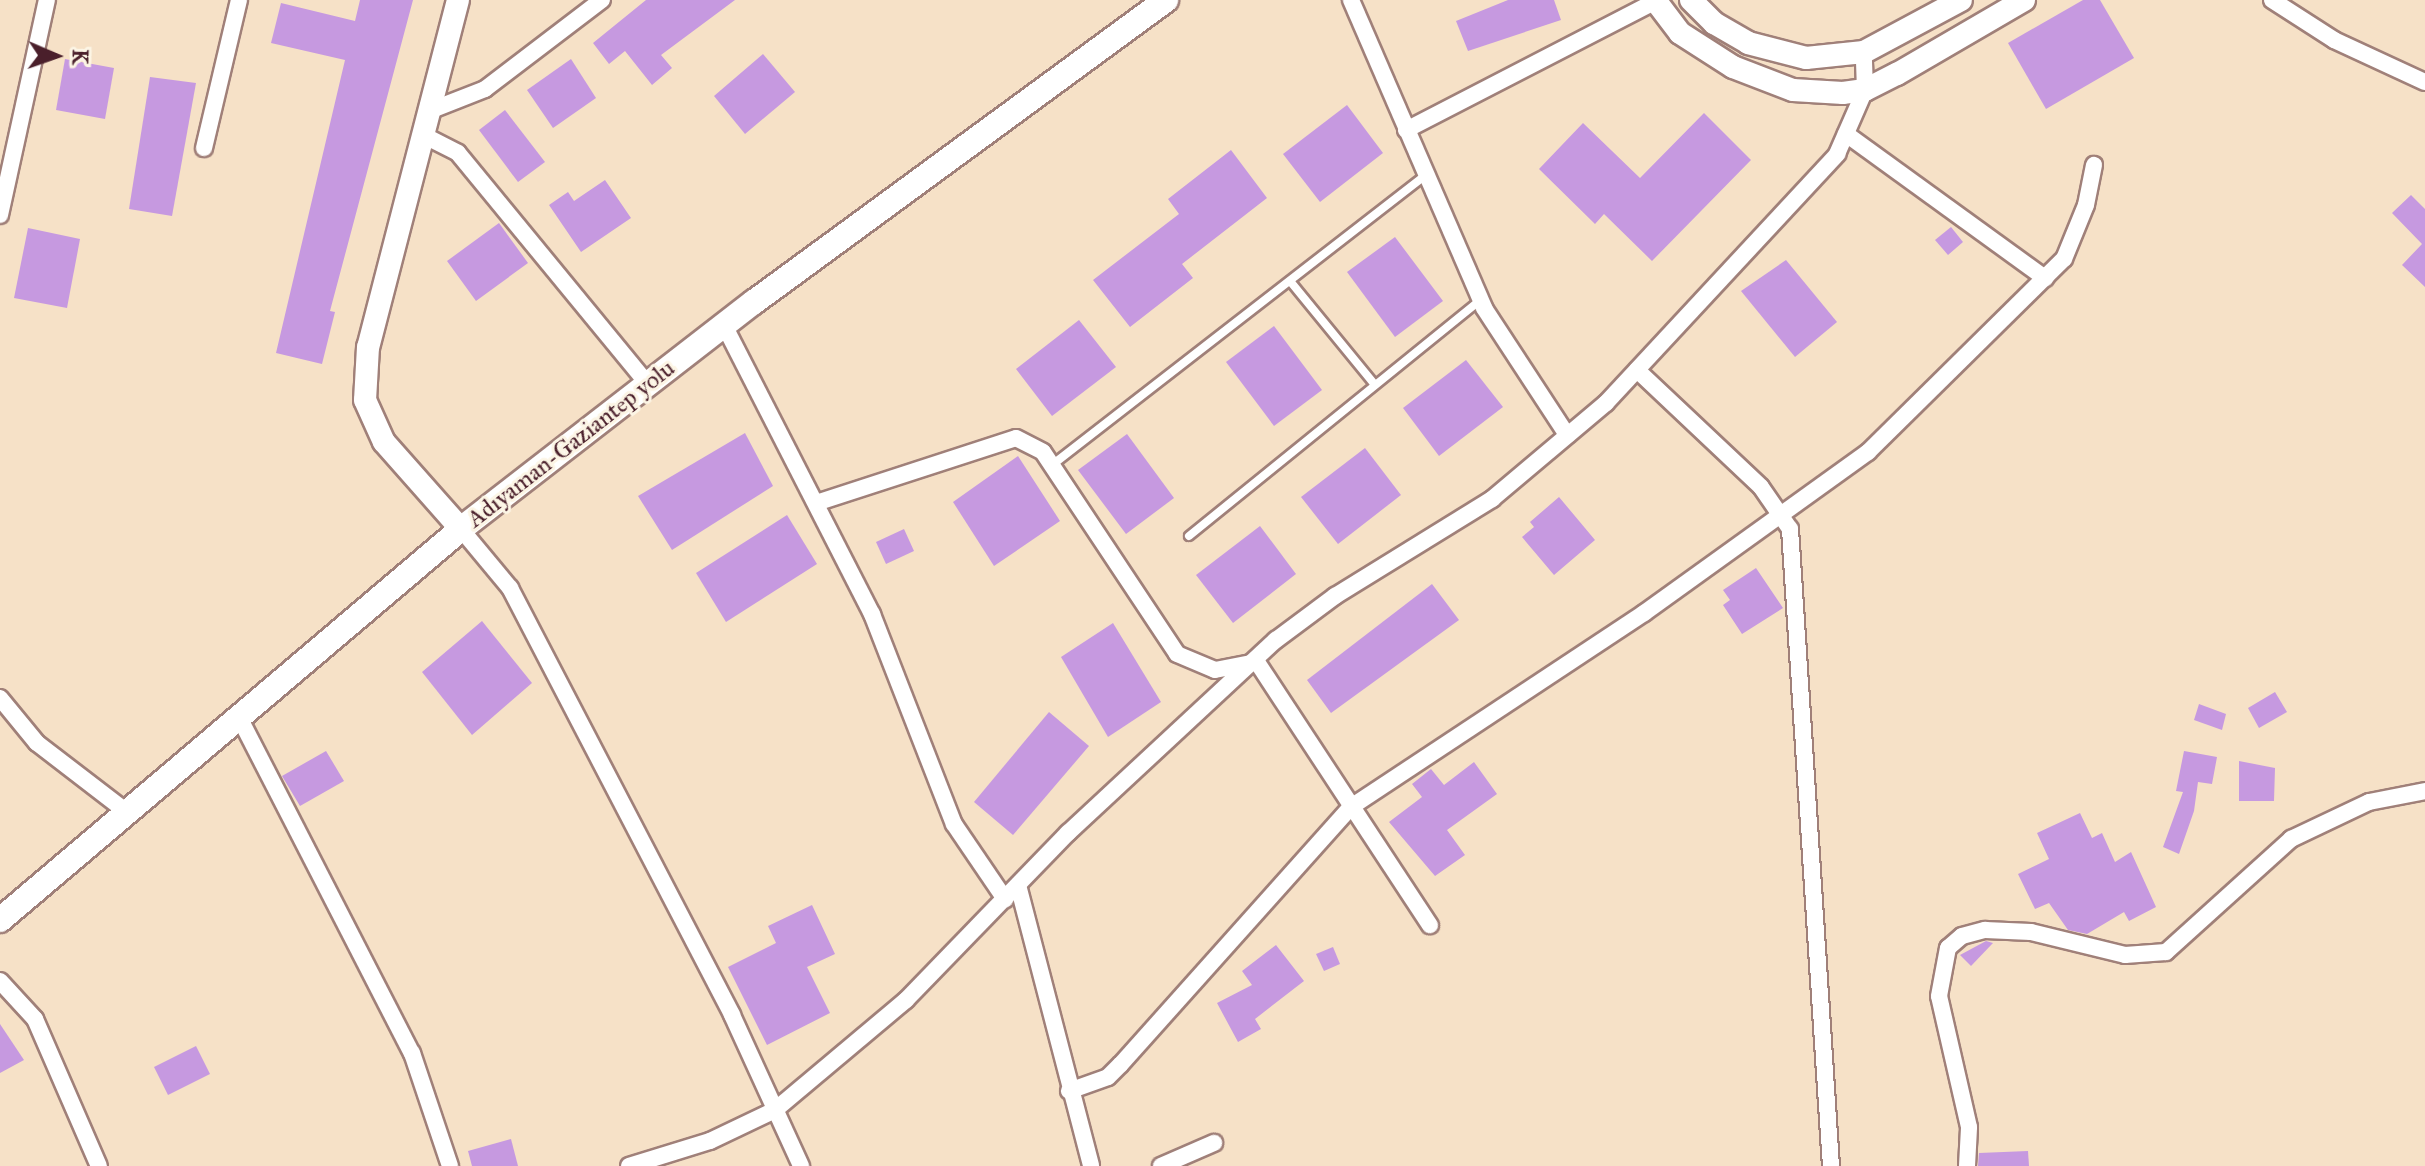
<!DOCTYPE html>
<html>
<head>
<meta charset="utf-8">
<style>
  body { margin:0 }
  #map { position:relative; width:2425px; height:1166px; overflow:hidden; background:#f6e1c7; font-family:"IM FELL Great Primer",serif }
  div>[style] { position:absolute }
  .building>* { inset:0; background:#c699e0 }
  .roads { filter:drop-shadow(2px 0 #a08079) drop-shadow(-2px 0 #a08079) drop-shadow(0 2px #a08079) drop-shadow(0 -2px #a08079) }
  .lane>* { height:8px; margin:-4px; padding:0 4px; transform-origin:4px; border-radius:4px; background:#fff }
  .street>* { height:16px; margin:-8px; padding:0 8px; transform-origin:8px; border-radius:8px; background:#fff }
  .secondary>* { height:22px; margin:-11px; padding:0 11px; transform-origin:11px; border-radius:11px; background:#fff }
  .primary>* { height:24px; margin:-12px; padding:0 12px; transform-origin:12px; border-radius:12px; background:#fff }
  span { translate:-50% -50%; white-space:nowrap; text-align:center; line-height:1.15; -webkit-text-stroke:6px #fcf5e5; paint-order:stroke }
  .street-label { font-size:24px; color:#4a1f2b }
  .north { position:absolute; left:16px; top:16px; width:80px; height:80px; -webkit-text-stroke:6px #fcf5e5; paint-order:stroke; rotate:92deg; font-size:22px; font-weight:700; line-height:32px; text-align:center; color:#4a1f2b }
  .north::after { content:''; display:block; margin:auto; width:28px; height:36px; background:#4a1f2b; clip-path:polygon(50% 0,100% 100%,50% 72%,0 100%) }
</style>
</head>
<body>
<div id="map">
  <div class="building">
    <div style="clip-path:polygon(360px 0,413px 0,330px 311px,335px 312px,322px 364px,276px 353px,345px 60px,271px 43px,281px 3px,355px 21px)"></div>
    <div style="clip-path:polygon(646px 0,735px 0,661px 55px,672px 68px,652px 85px,625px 51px,609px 64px,593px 43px)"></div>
    <div style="clip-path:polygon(1508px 0,1554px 0,1561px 20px,1468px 51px,1456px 21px)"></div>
    <div style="clip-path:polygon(2083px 0,2100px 0,2134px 58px,2046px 109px,2008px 43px)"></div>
    <div style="clip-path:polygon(763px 54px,795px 92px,745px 134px,714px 96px)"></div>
    <div style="clip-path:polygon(65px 59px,114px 68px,105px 119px,56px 110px)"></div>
    <div style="clip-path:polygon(571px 59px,596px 98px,553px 128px,527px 90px)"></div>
    <div style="clip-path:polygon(150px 77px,196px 83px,172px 216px,129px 209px)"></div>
    <div style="clip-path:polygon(1347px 105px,1383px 153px,1320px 202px,1283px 154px)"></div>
    <div style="clip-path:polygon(505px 110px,545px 162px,518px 182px,479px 130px)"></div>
    <div style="clip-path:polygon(1704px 113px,1751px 160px,1652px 261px,1604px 214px,1595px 224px,1539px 169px,1583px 123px,1640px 178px)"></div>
    <div style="clip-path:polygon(1231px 150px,1267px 198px,1182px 264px,1193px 278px,1130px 327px,1093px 280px,1179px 214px,1168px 199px)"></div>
    <div style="clip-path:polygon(605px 180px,631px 218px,581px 252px,549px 205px,568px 192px,574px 201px)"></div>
    <div style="clip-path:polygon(2411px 195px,2425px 209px,2425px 287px,2402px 265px,2422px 244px,2392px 213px)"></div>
    <div style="clip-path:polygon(499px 223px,528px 263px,476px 301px,447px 261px)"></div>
    <div style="clip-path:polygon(1951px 227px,1963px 242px,1948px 255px,1935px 240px)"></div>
    <div style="clip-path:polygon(28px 228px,80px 239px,67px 308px,14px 298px)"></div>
    <div style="clip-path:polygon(1395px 237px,1443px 301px,1395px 337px,1347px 272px)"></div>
    <div style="clip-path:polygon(1786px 260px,1837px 322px,1795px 357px,1741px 291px)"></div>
    <div style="clip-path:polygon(1079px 320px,1116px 367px,1052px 416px,1016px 369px)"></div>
    <div style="clip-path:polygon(1274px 326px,1322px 390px,1274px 426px,1226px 362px)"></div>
    <div style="clip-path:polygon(1466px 360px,1503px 407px,1439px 456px,1403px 408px)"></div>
    <div style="clip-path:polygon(745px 433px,773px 486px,672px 550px,638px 496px)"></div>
    <div style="clip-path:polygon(1127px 434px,1174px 498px,1126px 534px,1078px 470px)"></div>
    <div style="clip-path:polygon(1365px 448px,1401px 495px,1338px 544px,1301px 497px)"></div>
    <div style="clip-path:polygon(1018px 456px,1060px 521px,994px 566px,953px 502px)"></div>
    <div style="clip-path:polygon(1559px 497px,1595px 540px,1554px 575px,1522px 537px,1534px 527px,1530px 522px)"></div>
    <div style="clip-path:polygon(787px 515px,817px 564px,726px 622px,696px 573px)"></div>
    <div style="clip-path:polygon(1260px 526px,1296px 574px,1233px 623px,1196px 575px)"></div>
    <div style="clip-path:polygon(904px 529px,914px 551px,886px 564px,876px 542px)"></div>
    <div style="clip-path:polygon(1756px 568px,1783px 608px,1742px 634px,1723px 605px,1730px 600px,1723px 590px)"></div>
    <div style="clip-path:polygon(1432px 584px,1459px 620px,1331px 713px,1307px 680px)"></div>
    <div style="clip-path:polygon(482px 621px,532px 683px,472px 735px,422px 672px)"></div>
    <div style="clip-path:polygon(1113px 623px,1161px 702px,1108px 737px,1061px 657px)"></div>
    <div style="clip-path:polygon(2275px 692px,2287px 712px,2259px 728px,2248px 708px)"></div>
    <div style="clip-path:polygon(2199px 704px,2226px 714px,2222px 730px,2194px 720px)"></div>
    <div style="clip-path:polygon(1049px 712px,1089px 746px,1013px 835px,974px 802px)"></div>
    <div style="clip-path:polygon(326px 751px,344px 781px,300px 806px,282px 776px)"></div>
    <div style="clip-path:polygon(2184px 751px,2217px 757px,2212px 784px,2198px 782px,2194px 811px,2179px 854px,2163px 847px,2183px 792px,2176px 791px)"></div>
    <div style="clip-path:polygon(2239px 761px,2275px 768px,2274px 801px,2239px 801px)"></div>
    <div style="clip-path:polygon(1474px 762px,1497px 794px,1447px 830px,1465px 855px,1435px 876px,1389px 822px,1422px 797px,1412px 784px,1431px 769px,1444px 785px)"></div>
    <div style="clip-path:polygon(2080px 813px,2092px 838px,2102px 833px,2115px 862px,2131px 852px,2156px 907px,2129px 921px,2124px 912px,2087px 934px,2068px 930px,2049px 903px,2035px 909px,2018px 874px,2049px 859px,2037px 833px)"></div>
    <div style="clip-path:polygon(812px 905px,835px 954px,807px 967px,830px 1013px,767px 1045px,728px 967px,776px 943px,768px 926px)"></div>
    <div style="clip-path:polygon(1986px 941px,1993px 943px,1971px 966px,1960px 955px)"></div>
    <div style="clip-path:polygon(1276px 945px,1304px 981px,1255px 1019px,1261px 1029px,1238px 1042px,1217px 1003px,1252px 985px,1242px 971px)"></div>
    <div style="clip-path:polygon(1333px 947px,1340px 964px,1324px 971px,1316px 954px)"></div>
    <div style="clip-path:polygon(0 1024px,24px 1060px,0 1073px)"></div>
    <div style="clip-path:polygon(196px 1046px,210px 1074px,168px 1095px,154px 1067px)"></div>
    <div style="clip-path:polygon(511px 1139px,518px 1166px,472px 1166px,468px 1151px)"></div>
    <div style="clip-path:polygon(2028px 1151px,2029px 1166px,1978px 1166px,1979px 1153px)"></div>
  </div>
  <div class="roads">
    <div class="lane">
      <div style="left:1290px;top:281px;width:134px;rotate:50.7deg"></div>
      <div style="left:1052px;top:465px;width:472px;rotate:-37.8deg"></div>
      <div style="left:1189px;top:536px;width:375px;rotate:-39deg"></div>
    </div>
    <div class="street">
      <div style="left:1351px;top:0;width:335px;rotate:66.6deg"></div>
      <div style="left:1484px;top:308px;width:152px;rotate:56.8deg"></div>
      <div style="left:2272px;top:0;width:74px;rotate:32.8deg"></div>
      <div style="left:2334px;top:40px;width:100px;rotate:24.8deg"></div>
      <div style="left:429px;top:111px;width:60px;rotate:-21.4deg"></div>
      <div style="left:485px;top:89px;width:147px;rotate:-37.3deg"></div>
      <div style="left:1406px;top:130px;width:281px;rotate:-27.3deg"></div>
      <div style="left:1846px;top:134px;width:246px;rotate:35.9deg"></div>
      <div style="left:423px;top:135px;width:39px;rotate:27deg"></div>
      <div style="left:458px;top:153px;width:299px;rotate:50.6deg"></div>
      <div style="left:204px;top:148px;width:152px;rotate:-76.7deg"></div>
      <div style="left:0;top:215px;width:220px;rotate:-77.7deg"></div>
      <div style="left:724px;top:325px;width:325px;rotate:62.9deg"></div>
      <div style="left:872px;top:614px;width:225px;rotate:68.7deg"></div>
      <div style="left:954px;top:824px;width:91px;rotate:55.8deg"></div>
      <div style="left:1637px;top:370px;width:170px;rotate:43.3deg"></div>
      <div style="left:1761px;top:487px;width:51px;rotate:55.4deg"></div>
      <div style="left:1790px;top:529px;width:638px;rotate:86.32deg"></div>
      <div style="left:816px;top:503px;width:210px;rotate:-18deg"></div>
      <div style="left:1016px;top:438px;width:30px;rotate:27deg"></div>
      <div style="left:1043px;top:452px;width:242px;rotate:56.4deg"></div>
      <div style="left:1177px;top:654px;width:41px;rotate:22.8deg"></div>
      <div style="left:1215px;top:670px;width:43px;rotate:-10.8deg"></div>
      <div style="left:1257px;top:662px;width:315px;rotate:56.7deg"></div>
      <div style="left:461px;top:529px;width:77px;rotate:50.3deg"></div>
      <div style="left:510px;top:588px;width:481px;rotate:62.5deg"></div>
      <div style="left:732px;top:1015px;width:166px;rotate:65.4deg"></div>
      <div style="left:0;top:698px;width:58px;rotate:50.6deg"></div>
      <div style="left:37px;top:743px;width:113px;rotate:37.5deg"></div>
      <div style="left:239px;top:717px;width:378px;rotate:62.8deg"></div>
      <div style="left:412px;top:1053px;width:119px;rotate:71.4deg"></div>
      <div style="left:1018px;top:885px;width:290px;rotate:75.4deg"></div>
      <div style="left:0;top:981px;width:52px;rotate:47.4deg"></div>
      <div style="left:35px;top:1019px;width:160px;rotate:66.5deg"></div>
      <div style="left:1069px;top:1091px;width:41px;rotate:-19.7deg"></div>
      <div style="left:1108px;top:1077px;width:18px;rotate:-45deg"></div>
      <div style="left:1121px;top:1064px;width:345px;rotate:-48.2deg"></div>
      <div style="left:1351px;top:807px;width:351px;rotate:-33.5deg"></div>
      <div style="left:1644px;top:613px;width:276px;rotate:-35.7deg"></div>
      <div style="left:1868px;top:452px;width:275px;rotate:-44.6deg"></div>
      <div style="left:2064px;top:259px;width:58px;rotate:-67.8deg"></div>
      <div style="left:2086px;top:205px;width:41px;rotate:-78.7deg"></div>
      <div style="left:629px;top:1166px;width:85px;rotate:-17.2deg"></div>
      <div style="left:710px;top:1141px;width:72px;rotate:-25.5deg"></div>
      <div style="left:775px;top:1110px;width:171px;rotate:-40deg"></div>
      <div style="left:906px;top:1000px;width:233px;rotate:-45.9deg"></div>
      <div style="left:1068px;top:833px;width:284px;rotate:-42.9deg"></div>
      <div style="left:1276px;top:640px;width:74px;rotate:-36.7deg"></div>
      <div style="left:1335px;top:596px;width:185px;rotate:-31.7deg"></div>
      <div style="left:1492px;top:499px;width:149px;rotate:-40.1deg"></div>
      <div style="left:1606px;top:403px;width:340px;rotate:-47.1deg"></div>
      <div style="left:1837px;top:154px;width:70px;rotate:-66.4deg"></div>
      <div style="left:1865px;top:90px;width:38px;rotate:-92deg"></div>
      <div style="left:1161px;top:1166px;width:58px;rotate:-23.5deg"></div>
      <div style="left:1967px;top:1166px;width:39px;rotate:-87deg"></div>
      <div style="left:1969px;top:1127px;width:134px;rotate:-102.9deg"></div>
      <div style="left:1939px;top:996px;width:49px;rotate:-79.4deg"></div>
      <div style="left:1948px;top:948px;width:18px;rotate:-41deg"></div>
      <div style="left:1962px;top:936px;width:24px;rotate:-15deg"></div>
      <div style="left:1985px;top:930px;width:46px;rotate:2.5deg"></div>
      <div style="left:2031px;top:932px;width:97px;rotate:13.7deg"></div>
      <div style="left:2125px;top:955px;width:41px;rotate:-4.2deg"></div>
      <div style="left:2166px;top:952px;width:169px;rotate:-42.1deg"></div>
      <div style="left:2291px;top:839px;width:86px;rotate:-25.4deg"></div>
      <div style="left:2369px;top:802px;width:57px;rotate:-11.1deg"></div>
    </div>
    <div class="secondary">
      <div style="left:458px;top:0;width:358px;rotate:104.5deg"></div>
      <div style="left:368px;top:347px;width:53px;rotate:93.2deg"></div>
      <div style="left:365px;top:400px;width:46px;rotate:65.7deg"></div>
      <div style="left:384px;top:442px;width:116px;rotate:48.5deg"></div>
      <div style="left:1655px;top:0;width:41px;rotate:52.9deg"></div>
      <div style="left:1680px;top:33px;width:63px;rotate:32.7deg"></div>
      <div style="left:1733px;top:67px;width:64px;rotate:21deg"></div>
      <div style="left:1793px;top:90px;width:50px;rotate:3.4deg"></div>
      <div style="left:1843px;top:93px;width:22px;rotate:-8deg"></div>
      <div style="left:1865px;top:90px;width:36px;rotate:-27deg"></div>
      <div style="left:1897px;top:74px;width:147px;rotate:-30.2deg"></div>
      <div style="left:1691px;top:0;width:33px;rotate:45deg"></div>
      <div style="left:1714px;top:23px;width:39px;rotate:30deg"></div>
      <div style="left:1748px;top:43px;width:60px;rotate:14.5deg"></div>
      <div style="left:1806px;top:58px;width:58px;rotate:-5.9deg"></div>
      <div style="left:1864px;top:52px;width:110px;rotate:-28.2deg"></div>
    </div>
    <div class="primary">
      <div style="left:0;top:920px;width:604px;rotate:-40.3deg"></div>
      <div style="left:461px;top:529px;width:371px;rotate:-37.8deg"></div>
      <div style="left:754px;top:302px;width:511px;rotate:-36.24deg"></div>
    </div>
  </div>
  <div class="street-label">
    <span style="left:571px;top:444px;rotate:-38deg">Adıyaman-Gaziantep yolu</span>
  </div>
  <div class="north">K</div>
</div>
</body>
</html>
